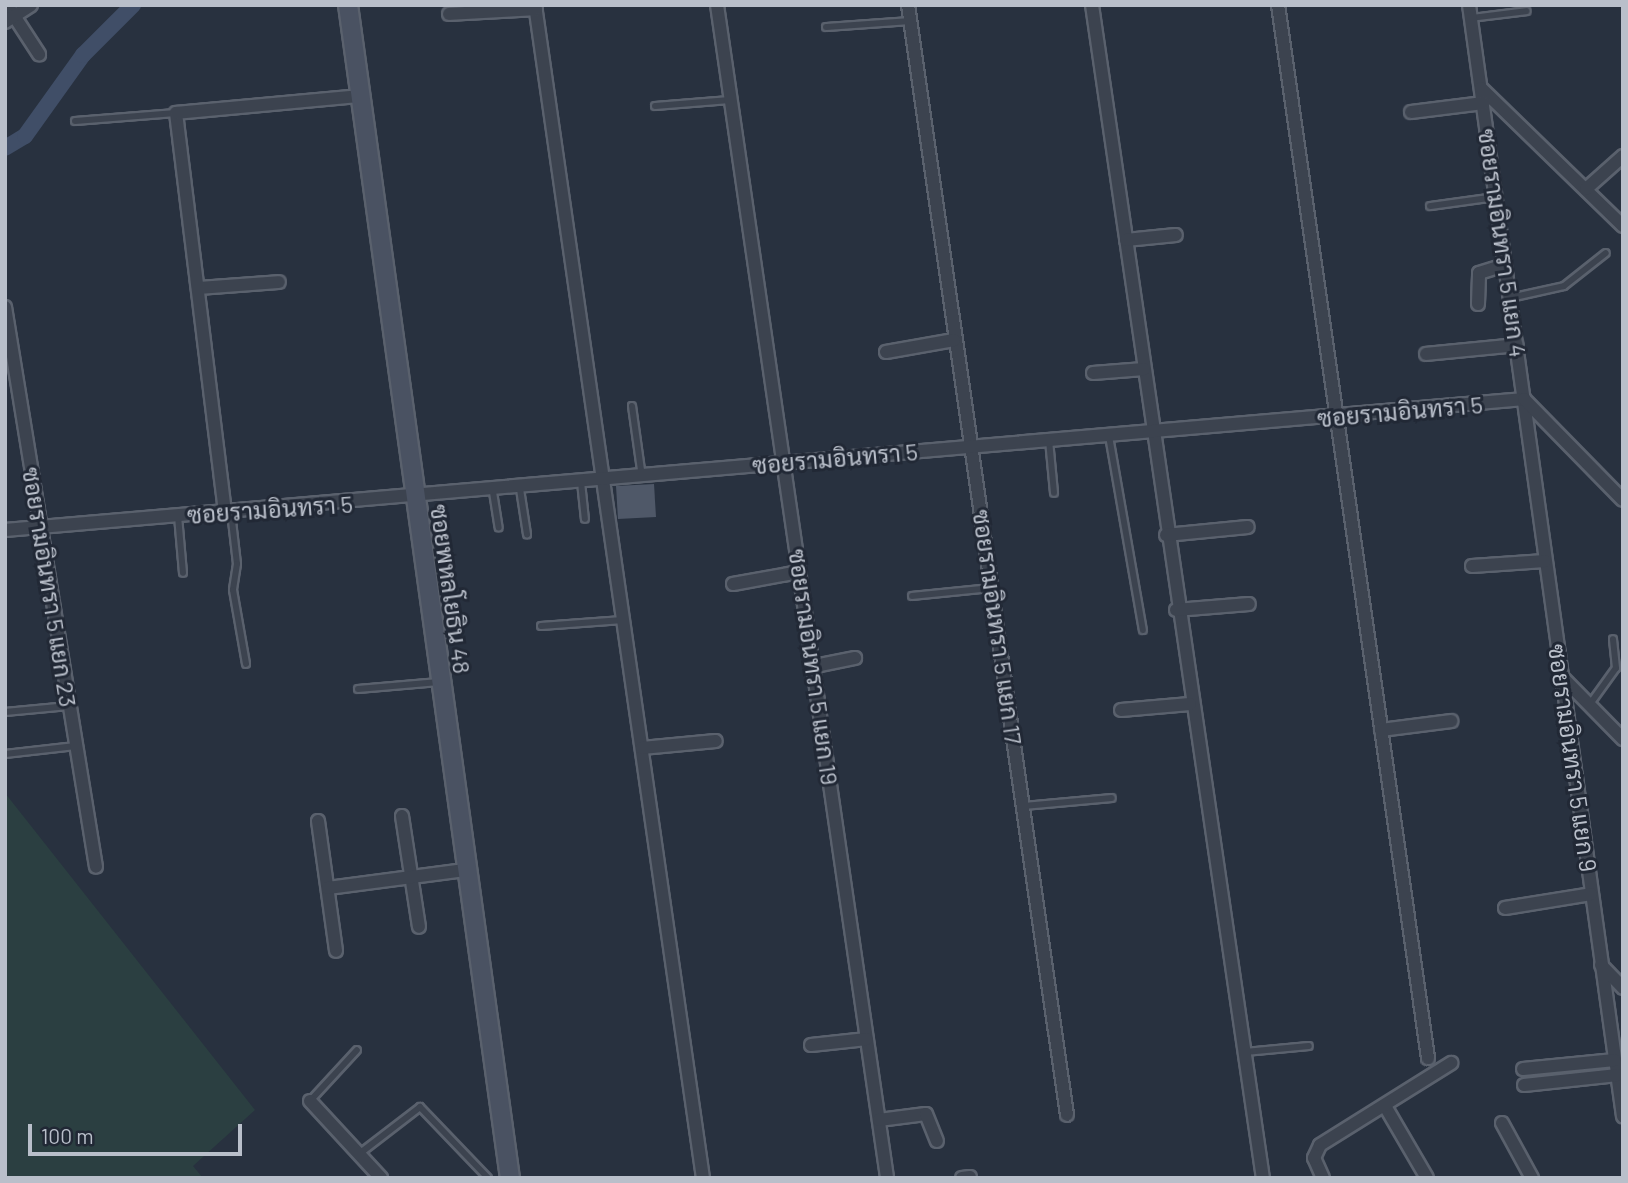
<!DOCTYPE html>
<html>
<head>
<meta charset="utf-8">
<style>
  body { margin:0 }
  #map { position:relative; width:1628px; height:1183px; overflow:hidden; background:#28313f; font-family:Barlow,Sarabun,sans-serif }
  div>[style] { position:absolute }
  .green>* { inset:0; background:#2b3f41 }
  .canal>* { height:16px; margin:-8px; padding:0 8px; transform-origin:8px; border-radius:8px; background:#404e67 }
  .building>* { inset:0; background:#4f5868 }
  .roads { filter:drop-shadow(2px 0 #5a616d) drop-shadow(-2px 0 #5a616d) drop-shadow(0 2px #5a616d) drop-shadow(0 -2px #5a616d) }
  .lane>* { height:6px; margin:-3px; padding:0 3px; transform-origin:3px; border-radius:3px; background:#3c434f }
  .street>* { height:12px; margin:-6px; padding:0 6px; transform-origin:6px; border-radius:6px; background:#3c434f }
  .secondary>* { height:18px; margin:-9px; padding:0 9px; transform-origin:9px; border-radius:9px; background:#4a5262 }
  span { translate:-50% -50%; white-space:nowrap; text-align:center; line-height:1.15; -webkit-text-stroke:6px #212835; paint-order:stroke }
  .street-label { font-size:24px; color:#b9bfca }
  .frame { position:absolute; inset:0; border:7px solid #b9bfca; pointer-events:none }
  .scale { position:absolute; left:28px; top:1124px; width:214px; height:32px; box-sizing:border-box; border:4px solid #b9bfca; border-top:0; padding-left:9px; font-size:21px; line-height:24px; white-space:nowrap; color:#b9bfca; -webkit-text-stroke:5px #212835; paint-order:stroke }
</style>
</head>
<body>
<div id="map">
  <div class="green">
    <div style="clip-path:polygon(5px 793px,255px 1110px,193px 1166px,203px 1178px,5px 1178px)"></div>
  </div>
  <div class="canal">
    <div style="left:5px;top:148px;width:23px;rotate:-31deg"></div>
    <div style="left:25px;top:136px;width:100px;rotate:-54.4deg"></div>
    <div style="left:83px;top:55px;width:71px;rotate:-45deg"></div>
  </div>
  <div class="building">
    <div style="clip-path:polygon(654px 484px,656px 517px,618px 519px,616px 486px)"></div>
  </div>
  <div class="roads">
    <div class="lane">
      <div style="left:1471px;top:18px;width:56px;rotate:-7.1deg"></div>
      <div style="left:826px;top:27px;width:85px;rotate:-4deg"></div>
      <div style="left:655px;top:106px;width:75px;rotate:-4.6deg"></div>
      <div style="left:75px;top:121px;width:101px;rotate:-4.5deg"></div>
      <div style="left:1430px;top:206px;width:67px;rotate:-7.8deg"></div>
      <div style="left:1510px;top:298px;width:55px;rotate:-12.5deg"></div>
      <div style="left:1564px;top:286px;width:53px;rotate:-38.2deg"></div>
      <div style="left:632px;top:406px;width:72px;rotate:82deg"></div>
      <div style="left:1109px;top:436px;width:197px;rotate:80.1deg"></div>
      <div style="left:1049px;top:440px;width:53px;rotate:84.6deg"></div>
      <div style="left:581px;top:482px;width:37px;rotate:84deg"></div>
      <div style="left:520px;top:489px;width:46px;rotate:81.2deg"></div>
      <div style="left:493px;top:492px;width:36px;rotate:81deg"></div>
      <div style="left:231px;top:512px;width:52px;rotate:83.4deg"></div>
      <div style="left:237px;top:564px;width:26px;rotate:99deg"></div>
      <div style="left:233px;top:590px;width:75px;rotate:80deg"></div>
      <div style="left:178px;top:516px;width:57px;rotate:85deg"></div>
      <div style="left:912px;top:596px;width:79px;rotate:-5.8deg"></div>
      <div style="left:541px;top:626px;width:82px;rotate:-4.2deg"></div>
      <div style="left:358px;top:689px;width:81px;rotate:-4.9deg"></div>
      <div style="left:1590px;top:704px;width:44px;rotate:-54.2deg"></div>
      <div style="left:1616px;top:668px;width:29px;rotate:-96deg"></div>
      <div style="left:5px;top:712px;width:64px;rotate:-5.4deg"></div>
      <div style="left:5px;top:754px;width:71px;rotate:-6.4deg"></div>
      <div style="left:1024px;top:806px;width:88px;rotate:-5.2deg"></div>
      <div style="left:1245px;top:1052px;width:64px;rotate:-5.4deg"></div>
      <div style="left:310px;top:1101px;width:69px;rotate:-47.3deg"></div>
      <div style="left:359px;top:1154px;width:77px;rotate:-37.6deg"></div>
      <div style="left:420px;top:1107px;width:98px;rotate:46.2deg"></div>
    </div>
    <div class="street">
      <div style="left:7px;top:5px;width:59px;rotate:56.9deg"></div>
      <div style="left:535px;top:5px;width:1185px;rotate:81.85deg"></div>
      <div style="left:717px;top:5px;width:1185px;rotate:81.75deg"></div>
      <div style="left:908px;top:5px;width:1121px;rotate:81.85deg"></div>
      <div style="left:1092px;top:5px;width:1185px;rotate:81.71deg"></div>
      <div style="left:1278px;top:5px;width:1064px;rotate:81.89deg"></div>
      <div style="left:1469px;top:5px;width:1122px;rotate:82.11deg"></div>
      <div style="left:449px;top:14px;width:87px;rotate:-3.3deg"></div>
      <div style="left:5px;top:22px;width:31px;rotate:-33deg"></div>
      <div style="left:1481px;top:88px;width:198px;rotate:44.2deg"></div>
      <div style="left:1411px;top:112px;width:73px;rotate:-7.1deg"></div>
      <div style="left:1586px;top:189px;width:50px;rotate:-41.7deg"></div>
      <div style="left:1126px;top:240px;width:50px;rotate:-5.7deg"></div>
      <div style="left:198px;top:288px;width:81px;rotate:-4.2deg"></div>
      <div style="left:1478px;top:304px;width:31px;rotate:-88deg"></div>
      <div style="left:1479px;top:273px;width:27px;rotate:-17deg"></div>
      <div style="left:5px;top:307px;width:567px;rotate:80.77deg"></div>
      <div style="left:886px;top:352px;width:69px;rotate:-10deg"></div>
      <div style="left:1426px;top:354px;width:91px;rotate:-5.6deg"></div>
      <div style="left:1093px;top:373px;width:51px;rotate:-4.5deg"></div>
      <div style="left:225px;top:512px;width:402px;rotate:-97deg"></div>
      <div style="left:176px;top:113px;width:185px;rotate:-5.3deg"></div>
      <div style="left:5px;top:530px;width:1525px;rotate:-4.93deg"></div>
      <div style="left:1524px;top:399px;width:141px;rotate:45.6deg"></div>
      <div style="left:1166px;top:535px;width:82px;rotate:-5.6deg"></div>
      <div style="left:1472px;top:566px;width:73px;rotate:-3.9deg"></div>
      <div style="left:733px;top:584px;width:67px;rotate:-10.3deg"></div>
      <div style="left:1176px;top:610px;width:73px;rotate:-4.7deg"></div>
      <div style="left:815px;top:666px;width:41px;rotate:-11.3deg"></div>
      <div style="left:1563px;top:678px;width:86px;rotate:45.5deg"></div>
      <div style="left:1121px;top:710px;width:69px;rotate:-5deg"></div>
      <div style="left:1381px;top:730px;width:71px;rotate:-7.3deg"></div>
      <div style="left:642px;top:748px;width:74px;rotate:-5.4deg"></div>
      <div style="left:402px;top:816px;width:112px;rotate:81.3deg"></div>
      <div style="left:318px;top:821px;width:131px;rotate:82.1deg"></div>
      <div style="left:328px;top:888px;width:138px;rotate:-7.5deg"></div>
      <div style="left:1505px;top:908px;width:87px;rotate:-9.2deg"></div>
      <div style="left:1601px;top:965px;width:32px;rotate:46deg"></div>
      <div style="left:811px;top:1045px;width:56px;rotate:-6.1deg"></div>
      <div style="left:1523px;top:1069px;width:92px;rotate:-5.6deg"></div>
      <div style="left:1524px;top:1085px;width:94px;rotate:-6.1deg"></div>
      <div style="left:310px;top:1101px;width:105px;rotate:47.3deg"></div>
      <div style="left:1385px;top:1106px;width:83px;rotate:59.7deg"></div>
      <div style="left:879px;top:1120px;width:47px;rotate:-7.3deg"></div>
      <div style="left:926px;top:1114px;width:29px;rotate:68deg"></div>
      <div style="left:1502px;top:1123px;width:63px;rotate:61.4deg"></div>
      <div style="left:962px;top:1178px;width:8px;rotate:-7deg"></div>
      <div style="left:1323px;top:1178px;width:22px;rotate:-114deg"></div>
      <div style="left:1314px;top:1158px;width:14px;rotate:-65deg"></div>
      <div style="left:1320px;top:1145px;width:155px;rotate:-32deg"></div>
    </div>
    <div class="secondary">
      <div style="left:348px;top:5px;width:1184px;rotate:82.14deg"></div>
    </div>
  </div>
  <div class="street-label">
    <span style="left:1503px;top:243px;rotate:82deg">ซอยรามอินทรา 5 แยก 4</span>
    <span style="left:1400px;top:411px;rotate:-5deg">ซอยรามอินทรา 5</span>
    <span style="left:835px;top:458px;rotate:-5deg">ซอยรามอินทรา 5</span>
    <span style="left:270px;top:509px;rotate:-4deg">ซอยรามอินทรา 5</span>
    <span style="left:50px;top:587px;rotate:81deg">ซอยรามอินทรา 5 แยก 23</span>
    <span style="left:451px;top:589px;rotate:82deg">ซอยพหลโยธิน 48</span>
    <span style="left:998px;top:627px;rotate:82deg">ซอยรามอินทรา 5 แยก 17</span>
    <span style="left:814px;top:667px;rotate:82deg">ซอยรามอินทรา 5 แยก 19</span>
    <span style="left:1573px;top:758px;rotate:82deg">ซอยรามอินทรา 5 แยก 9</span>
  </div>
  <div class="frame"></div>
  <div class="scale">100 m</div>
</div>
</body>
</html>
